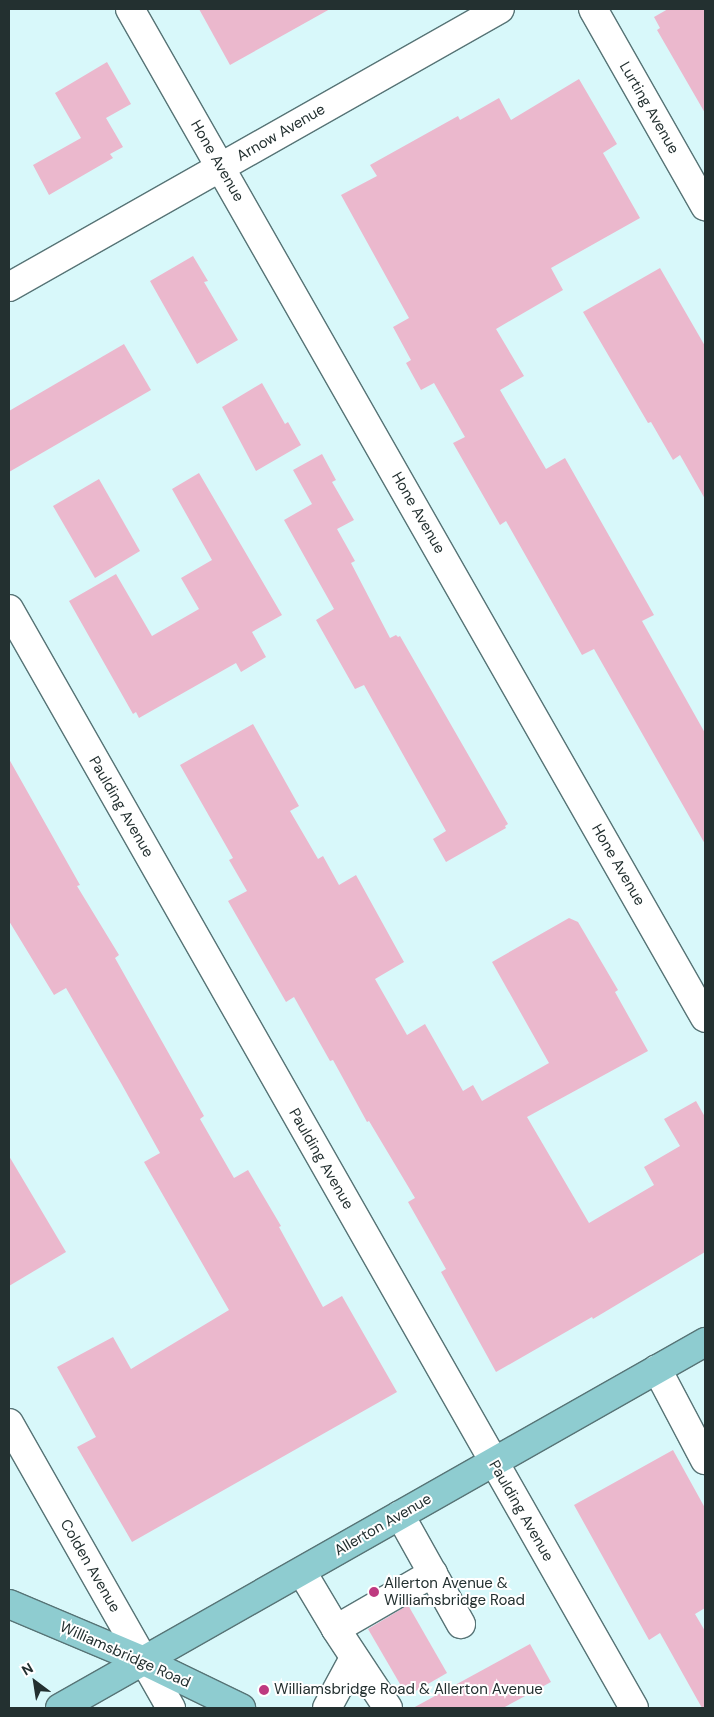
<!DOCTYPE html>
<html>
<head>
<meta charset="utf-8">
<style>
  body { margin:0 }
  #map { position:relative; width:714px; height:1717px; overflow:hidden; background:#d8f8fa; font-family:"DM Sans",sans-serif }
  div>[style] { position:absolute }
  .building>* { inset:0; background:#ebb8cd }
  .roads { filter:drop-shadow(1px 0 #577476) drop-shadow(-1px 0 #577476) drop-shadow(0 1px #577476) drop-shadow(0 -1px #577476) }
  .minor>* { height:28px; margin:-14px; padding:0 14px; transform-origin:14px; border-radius:14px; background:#fff }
  .major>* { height:28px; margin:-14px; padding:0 14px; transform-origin:14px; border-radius:14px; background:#8eccd0 }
  .dots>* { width:14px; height:14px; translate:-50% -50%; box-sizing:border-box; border:2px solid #fff; border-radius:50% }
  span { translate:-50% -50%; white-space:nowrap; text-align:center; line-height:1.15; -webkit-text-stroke:4px #fff; paint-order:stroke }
  .street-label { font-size:15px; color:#233030 }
  .poi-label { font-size:15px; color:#233030 }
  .left { translate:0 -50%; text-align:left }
  .frame { position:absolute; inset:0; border:10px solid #233030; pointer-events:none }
  .north { position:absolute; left:10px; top:1657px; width:50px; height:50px; -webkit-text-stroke:4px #fff; paint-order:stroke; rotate:329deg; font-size:14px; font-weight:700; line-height:20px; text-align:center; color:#233030 }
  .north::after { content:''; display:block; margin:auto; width:18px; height:22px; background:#233030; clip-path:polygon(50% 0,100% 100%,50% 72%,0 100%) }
</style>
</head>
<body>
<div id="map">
  <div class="building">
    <div style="clip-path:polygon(199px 9px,330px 9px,230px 65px)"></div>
    <div style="clip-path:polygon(668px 9px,705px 9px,705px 113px,657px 30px,660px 28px,654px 17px)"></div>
    <div style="clip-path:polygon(107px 62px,131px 104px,106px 118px,123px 147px,110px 154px,113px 158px,49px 195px,33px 165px,81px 138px,55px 93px)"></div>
    <div style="clip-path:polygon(579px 79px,617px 144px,603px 153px,640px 218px,551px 268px,563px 290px,496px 329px,524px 376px,500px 390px,546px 469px,565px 458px,654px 615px,642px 621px,705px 733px,705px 844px,594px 649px,582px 655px,506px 521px,500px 525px,453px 443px,465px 437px,434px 383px,421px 390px,406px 363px,411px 360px,393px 327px,409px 318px,341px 195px,377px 176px,370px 165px,458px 116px,460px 120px,499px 98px,511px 120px)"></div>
    <div style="clip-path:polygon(193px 256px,208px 281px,204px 282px,238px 340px,197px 364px,150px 281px)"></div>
    <div style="clip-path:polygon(660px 268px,705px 346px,705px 499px,680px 455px,673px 460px,651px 422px,648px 423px,583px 312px)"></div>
    <div style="clip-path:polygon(124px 344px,151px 390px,9px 472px,9px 411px)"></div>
    <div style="clip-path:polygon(262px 383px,285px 424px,288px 422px,301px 445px,256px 471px,222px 407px)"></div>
    <div style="clip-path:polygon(322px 454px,336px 480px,332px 482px,354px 520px,337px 529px,355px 561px,351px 563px,390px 638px,396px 635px,398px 637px,400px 636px,508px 824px,505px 826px,506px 828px,446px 862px,433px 839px,446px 831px,364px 685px,355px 689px,316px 620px,334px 609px,284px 520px,312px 504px,293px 470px)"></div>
    <div style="clip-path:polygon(199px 473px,282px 615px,252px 632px,266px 657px,241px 672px,236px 663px,139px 718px,136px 712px,133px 714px,69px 601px,116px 574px,152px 636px,199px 609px,181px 578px,212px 560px,172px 489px)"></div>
    <div style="clip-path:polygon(99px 479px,140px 551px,95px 578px,53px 506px)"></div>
    <div style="clip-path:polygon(253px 724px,299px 806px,290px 811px,318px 859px,323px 856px,339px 885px,356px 875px,404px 962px,375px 979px,407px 1035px,425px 1024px,463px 1091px,473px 1085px,482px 1101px,549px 1063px,492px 962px,569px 918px,578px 922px,618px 990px,615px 992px,648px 1051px,527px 1117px,589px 1223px,654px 1185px,644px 1167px,680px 1146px,664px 1119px,696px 1101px,705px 1117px,705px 1252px,593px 1319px,592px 1317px,496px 1372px,441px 1272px,446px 1269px,408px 1202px,415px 1198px,369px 1121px,367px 1122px,333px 1060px,330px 1061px,294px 997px,286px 1002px,228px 901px,247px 891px,229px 860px,233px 858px,180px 765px)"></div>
    <div style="clip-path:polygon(9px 759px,80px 885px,77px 886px,119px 955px,115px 958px,204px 1116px,200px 1119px,234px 1178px,248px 1170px,281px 1226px,279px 1227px,323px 1307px,342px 1296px,397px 1392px,132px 1542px,77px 1447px,96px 1437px,57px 1367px,113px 1337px,131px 1369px,229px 1310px,144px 1162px,160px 1153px,121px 1083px,66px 988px,54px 995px,9px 921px)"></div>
    <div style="clip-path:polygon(9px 1156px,66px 1252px,9px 1286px)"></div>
    <div style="clip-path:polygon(673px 1450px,705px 1508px,705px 1608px,695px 1614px,705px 1631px,705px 1708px,702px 1708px,660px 1633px,649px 1640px,574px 1505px)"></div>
    <div style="clip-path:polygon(408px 1605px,447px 1673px,407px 1696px,368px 1629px)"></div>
    <div style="clip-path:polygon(530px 1644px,551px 1682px,503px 1708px,413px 1708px)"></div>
  </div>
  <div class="roads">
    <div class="minor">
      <div style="left:130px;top:9px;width:1161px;rotate:60.32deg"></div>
      <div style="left:593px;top:9px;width:227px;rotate:60.4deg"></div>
      <div style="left:9px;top:287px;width:564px;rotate:-29.52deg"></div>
      <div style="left:9px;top:609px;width:1264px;rotate:60.37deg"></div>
      <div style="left:657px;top:1369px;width:103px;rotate:62.2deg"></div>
      <div style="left:9px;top:1423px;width:328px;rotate:60.4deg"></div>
      <div style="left:400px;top:1515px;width:125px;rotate:60.8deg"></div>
      <div style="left:302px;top:1572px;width:66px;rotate:59.2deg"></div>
      <div style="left:327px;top:1708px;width:57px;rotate:-61.6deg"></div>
      <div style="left:388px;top:1708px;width:95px;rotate:-123.4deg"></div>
      <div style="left:336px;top:1629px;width:112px;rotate:-30deg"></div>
    </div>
    <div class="major">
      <div style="left:9px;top:1604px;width:147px;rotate:22.9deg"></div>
      <div style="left:144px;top:1661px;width:108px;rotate:25.9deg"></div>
      <div style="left:60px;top:1708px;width:742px;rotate:-29.57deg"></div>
    </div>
  </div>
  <div class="dots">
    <div style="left:374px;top:1592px;background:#be3a80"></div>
    <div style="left:264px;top:1690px;background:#be3a80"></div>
  </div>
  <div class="street-label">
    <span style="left:649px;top:108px;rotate:60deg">Lurting Avenue</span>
    <span style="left:281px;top:133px;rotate:-30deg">Arnow Avenue</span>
    <span style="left:217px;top:161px;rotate:60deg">Hone Avenue</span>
    <span style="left:418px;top:513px;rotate:60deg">Hone Avenue</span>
    <span style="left:121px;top:807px;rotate:60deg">Paulding Avenue</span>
    <span style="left:618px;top:865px;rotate:60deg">Hone Avenue</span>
    <span style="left:321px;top:1159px;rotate:60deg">Paulding Avenue</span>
    <span style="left:521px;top:1511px;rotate:60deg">Paulding Avenue</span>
    <span style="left:383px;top:1525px;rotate:-30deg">Allerton Avenue</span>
    <span style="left:90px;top:1566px;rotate:60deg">Colden Avenue</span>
    <span style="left:125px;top:1655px;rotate:24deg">Williamsbridge Road</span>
  </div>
  <div class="poi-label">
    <span class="left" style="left:384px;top:1592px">Allerton Avenue &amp;<br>Williamsbridge Road</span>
    <span class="left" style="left:274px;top:1690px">Williamsbridge Road &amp; Allerton Avenue</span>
  </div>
  <div class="frame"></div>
  <div class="north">N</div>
</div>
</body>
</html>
